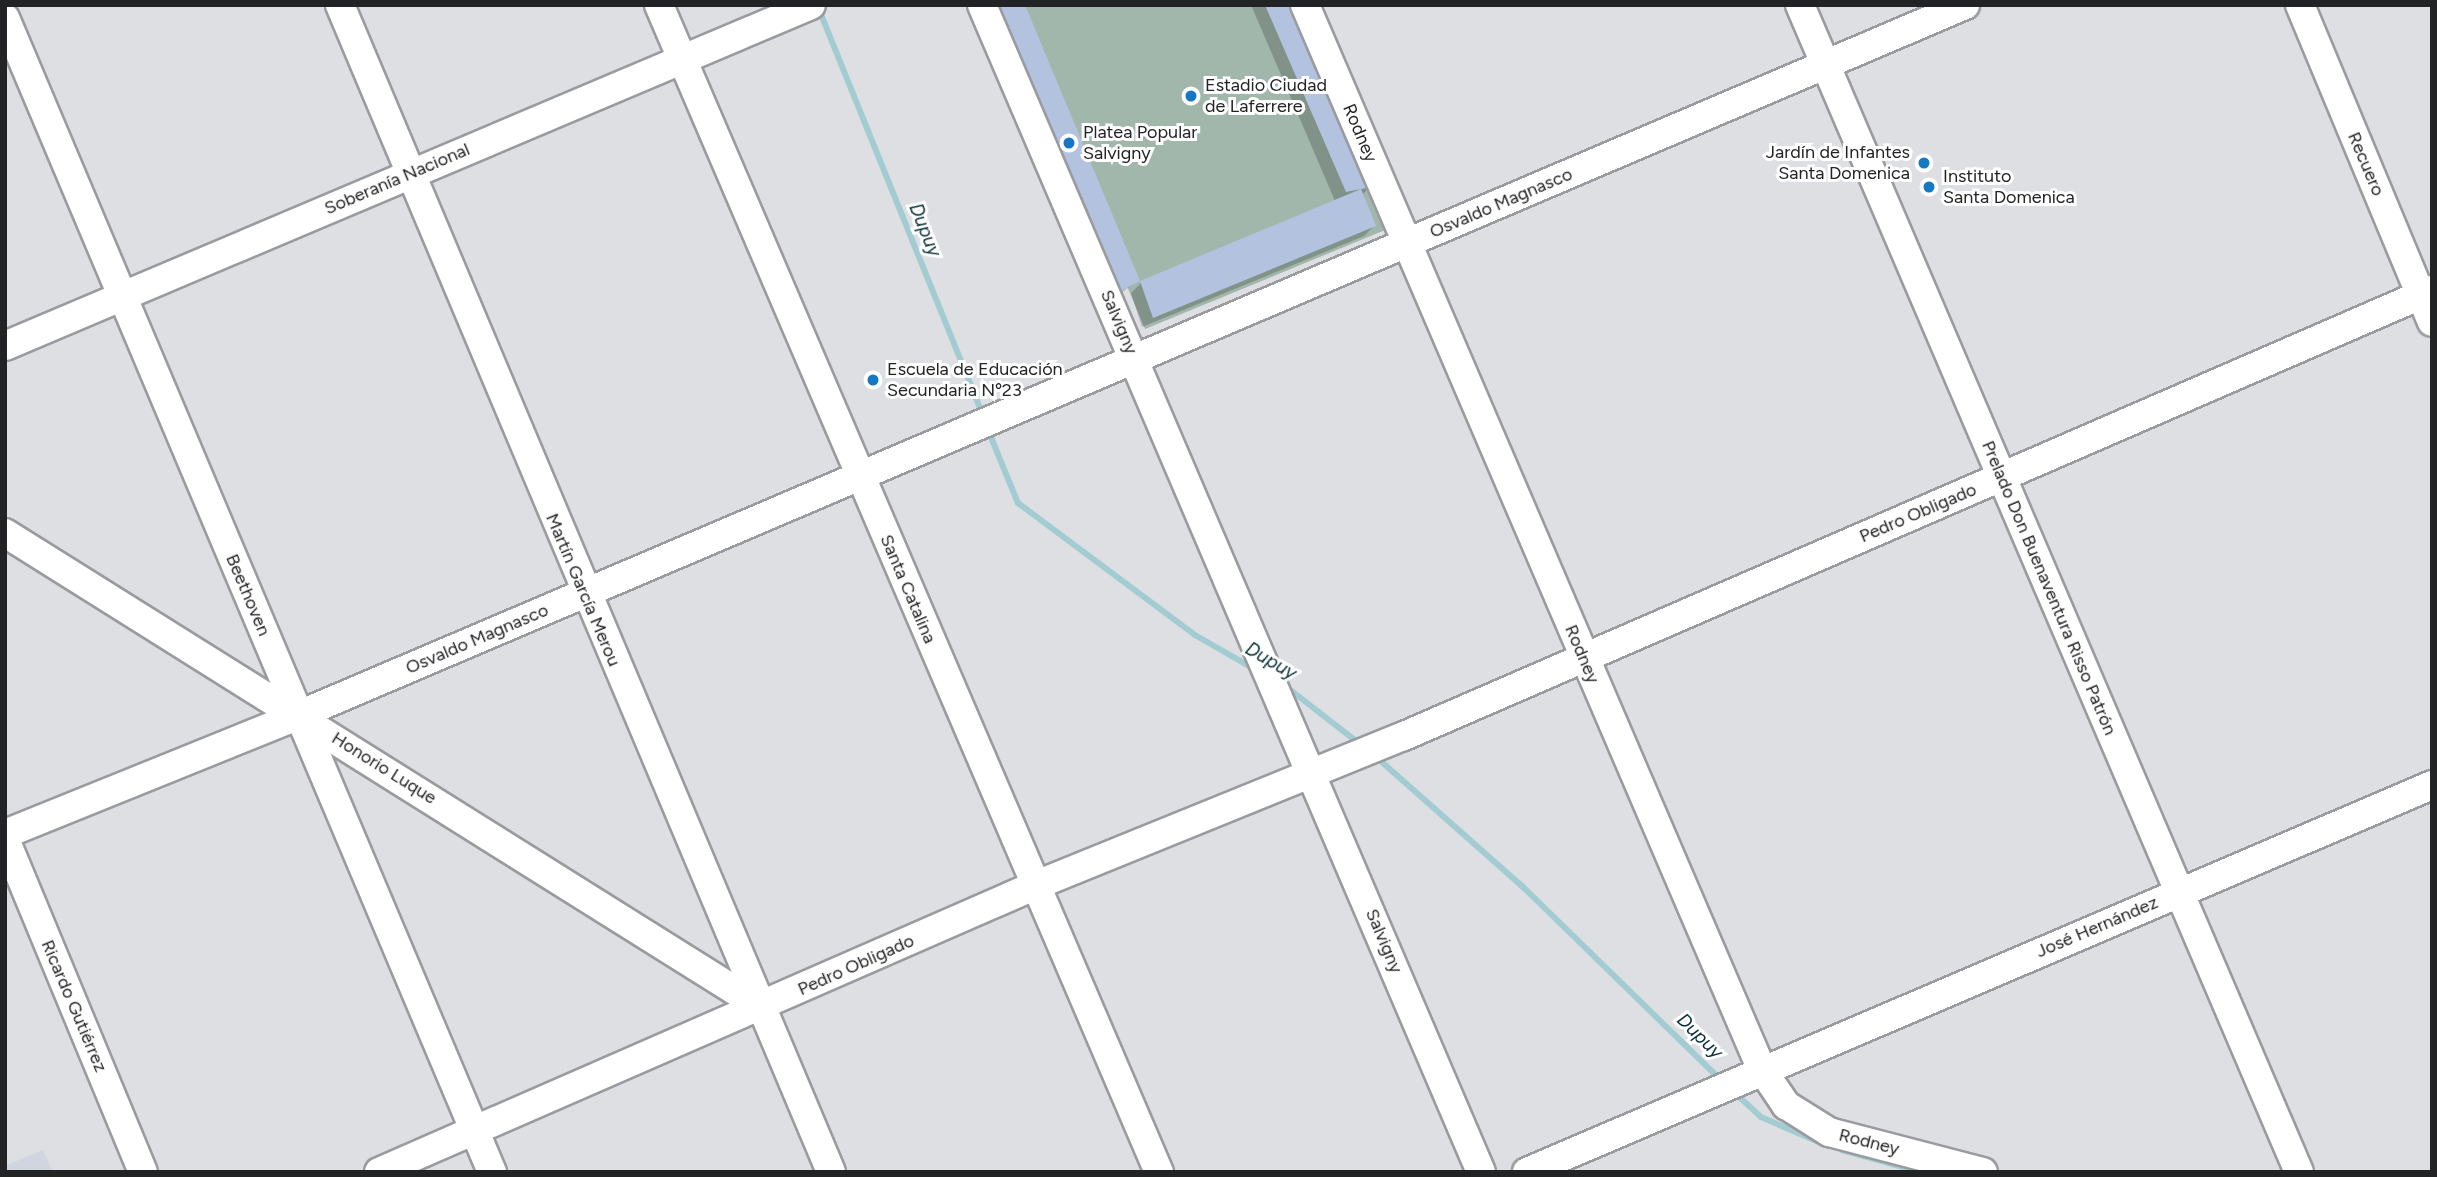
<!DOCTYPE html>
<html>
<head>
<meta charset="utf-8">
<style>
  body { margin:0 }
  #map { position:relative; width:2437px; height:1177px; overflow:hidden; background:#dddfe3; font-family:Figtree,sans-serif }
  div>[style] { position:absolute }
  .built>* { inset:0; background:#d0d5e0 }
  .green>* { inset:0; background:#a2b7ab }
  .shadow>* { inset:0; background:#0003 }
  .stream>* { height:6px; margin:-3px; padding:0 3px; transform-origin:3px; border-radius:3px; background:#a3ccd2 }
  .building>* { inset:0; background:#b3c3df }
  .roads { filter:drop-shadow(2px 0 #999b9f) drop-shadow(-2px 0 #999b9f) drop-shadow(0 2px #999b9f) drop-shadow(0 -2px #999b9f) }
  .minor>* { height:28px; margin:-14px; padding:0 14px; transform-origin:14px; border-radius:14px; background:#fff }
  .dots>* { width:19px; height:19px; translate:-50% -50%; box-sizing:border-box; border:4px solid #fff; border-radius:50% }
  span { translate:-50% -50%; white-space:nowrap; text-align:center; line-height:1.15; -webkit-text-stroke:6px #fff; paint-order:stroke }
  .poi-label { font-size:18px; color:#222324 }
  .left { translate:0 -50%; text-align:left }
  .right { translate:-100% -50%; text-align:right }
  .street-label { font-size:18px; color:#222324 }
  .water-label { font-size:19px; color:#083137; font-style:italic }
  .frame { position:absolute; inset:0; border:7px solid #222324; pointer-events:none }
</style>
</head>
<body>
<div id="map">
  <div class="built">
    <div style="clip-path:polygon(43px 1150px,53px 1172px,5px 1172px,5px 1166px)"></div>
  </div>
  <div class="green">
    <div style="clip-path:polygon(1009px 5px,1296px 5px,1390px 228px,1145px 329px)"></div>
  </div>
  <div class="shadow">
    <div style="clip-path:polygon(984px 5px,1023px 5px,1138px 281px,1109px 301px)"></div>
    <div style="clip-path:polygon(1251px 5px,1290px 5px,1371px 186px,1362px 195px,1374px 226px,1364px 236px,1142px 327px,1131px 293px,1141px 283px,1335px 201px)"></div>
  </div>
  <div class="stream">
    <div style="left:818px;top:7px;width:441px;rotate:68deg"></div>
    <div style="left:988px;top:430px;width:79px;rotate:67.7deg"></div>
    <div style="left:1018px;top:503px;width:221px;rotate:36.7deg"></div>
    <div style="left:1195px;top:635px;width:70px;rotate:29.8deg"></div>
    <div style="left:1284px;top:685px;width:98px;rotate:37.9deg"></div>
    <div style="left:1375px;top:756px;width:195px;rotate:41.5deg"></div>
    <div style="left:1521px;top:885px;width:281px;rotate:44.3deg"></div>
    <div style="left:1733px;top:1091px;width:38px;rotate:43deg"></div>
    <div style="left:1761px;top:1117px;width:73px;rotate:23.4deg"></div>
    <div style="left:1842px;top:1150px;width:82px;rotate:15.6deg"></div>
  </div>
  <div class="building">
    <div style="clip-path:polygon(998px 5px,1025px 5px,1140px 281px,1119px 292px)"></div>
    <div style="clip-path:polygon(1265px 5px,1292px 5px,1373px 187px,1361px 189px,1376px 226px,1153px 318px,1140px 281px,1361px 189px,1346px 192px)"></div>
  </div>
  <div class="roads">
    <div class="minor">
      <div style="left:340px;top:5px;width:1266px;rotate:67.18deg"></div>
      <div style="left:659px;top:5px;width:1270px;rotate:66.81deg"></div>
      <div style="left:982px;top:5px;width:1269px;rotate:66.85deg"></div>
      <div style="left:1305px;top:5px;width:1157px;rotate:66.78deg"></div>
      <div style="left:1761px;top:1068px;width:45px;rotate:56deg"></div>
      <div style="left:1786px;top:1105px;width:51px;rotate:32.1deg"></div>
      <div style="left:1829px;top:1132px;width:159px;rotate:14.6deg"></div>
      <div style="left:1800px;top:5px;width:1269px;rotate:66.85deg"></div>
      <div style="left:2300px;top:5px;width:343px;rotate:67.4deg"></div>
      <div style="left:5px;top:18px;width:1253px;rotate:67.12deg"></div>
      <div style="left:5px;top:346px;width:875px;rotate:-22.93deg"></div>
      <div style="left:5px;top:533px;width:889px;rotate:32.08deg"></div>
      <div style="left:5px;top:834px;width:317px;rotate:-22deg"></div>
      <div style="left:299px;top:715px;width:1811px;rotate:-23.08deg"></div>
      <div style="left:5px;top:839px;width:360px;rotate:67.5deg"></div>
      <div style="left:379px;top:1172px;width:715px;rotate:-23.59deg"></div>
      <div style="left:1034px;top:886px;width:399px;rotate:-22.1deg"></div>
      <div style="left:1404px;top:736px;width:1121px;rotate:-23.45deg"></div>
      <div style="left:1527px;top:1172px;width:984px;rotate:-23.15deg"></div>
    </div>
  </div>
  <div class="dots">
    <div style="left:1191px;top:96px;background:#1578c4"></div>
    <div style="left:1069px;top:143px;background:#1578c4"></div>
    <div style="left:1924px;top:163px;background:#1578c4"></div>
    <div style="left:1929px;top:187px;background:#1578c4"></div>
    <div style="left:873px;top:380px;background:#1578c4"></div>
  </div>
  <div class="poi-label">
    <span class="left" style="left:1205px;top:96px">Estadio Ciudad<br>de Laferrere</span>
    <span class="left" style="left:1083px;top:143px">Platea Popular<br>Salvigny</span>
    <span class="right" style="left:1910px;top:163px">Jardín de Infantes<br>Santa Domenica</span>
    <span class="left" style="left:1943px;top:187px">Instituto<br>Santa Domenica</span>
    <span class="left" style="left:887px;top:380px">Escuela de Educación<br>Secundaria Nº23</span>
  </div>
  <div class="street-label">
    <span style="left:1360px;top:133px;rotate:67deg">Rodney</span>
    <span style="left:2366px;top:164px;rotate:67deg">Recuero</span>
    <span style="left:397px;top:179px;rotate:-23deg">Soberanía Nacional</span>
    <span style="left:1501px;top:203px;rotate:-23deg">Osvaldo Magnasco</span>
    <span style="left:1119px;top:322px;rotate:67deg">Salvigny</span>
    <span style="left:1918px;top:513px;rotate:-23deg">Pedro Obligado</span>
    <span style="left:2049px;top:588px;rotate:67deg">Prelado Don Buenaventura Risso Patrón</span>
    <span style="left:908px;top:589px;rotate:67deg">Santa Catalina</span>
    <span style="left:583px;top:590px;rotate:67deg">Martín García Merou</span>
    <span style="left:248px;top:595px;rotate:67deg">Beethoven</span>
    <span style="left:477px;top:639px;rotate:-23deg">Osvaldo Magnasco</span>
    <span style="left:1582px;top:654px;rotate:67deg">Rodney</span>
    <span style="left:384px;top:768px;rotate:32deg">Honorio Luque</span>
    <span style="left:2097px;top:927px;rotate:-23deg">José Hernández</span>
    <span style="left:1384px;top:941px;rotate:67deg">Salvigny</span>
    <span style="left:856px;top:965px;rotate:-24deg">Pedro Obligado</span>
    <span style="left:74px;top:1006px;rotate:67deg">Ricardo Gutiérrez</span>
    <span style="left:1869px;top:1142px;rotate:14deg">Rodney</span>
  </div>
  <div class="water-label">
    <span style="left:925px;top:230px;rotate:68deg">Dupuy</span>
    <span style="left:1271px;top:661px;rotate:30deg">Dupuy</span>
    <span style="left:1700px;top:1036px;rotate:44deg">Dupuy</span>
  </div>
  <div class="frame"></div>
</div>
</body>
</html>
